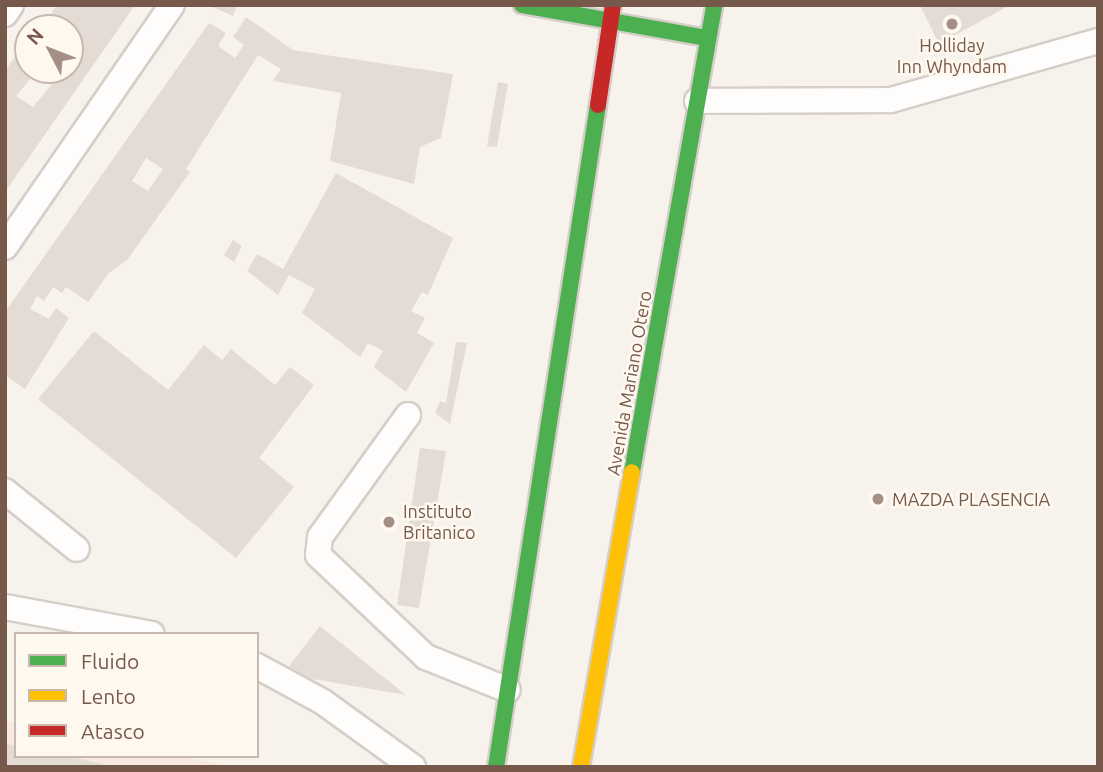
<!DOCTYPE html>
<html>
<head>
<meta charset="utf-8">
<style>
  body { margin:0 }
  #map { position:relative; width:1103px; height:772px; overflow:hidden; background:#f7f3ec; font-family:Ubuntu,sans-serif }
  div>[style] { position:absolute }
  .commercial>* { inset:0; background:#f7e8e0 }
  .building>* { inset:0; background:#e4dbd4 }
  .roads { filter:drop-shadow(2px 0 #d6cec9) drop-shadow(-2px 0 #d6cec9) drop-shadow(0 2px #d6cec9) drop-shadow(0 -2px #d6cec9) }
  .lane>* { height:24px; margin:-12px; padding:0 12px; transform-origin:12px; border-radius:12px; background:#fefdfc }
  .fast>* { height:16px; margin:-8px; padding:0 8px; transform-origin:8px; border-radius:8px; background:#4caf50 }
  .slow>* { height:16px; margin:-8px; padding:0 8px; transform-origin:8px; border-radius:8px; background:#ffc107 }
  .jam>* { height:16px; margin:-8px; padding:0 8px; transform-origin:8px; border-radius:8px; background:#c62828 }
  .dots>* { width:19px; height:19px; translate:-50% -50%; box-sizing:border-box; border:4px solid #fff8ef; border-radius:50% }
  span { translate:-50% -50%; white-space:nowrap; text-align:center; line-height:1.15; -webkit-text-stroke:5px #fff8ef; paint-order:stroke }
  .poi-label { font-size:18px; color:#77594c }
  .left { translate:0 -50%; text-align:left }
  .street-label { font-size:18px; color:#77594c }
  .frame { position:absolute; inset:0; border:7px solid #77594c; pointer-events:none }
  .legend { position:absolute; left:14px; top:632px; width:245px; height:126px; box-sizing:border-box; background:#fff8ef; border:2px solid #c9b8ae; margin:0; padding:9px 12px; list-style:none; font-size:21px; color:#77594c }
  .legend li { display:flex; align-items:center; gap:14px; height:35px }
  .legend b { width:35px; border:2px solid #c9b8ae }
  .north { position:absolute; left:14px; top:14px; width:70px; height:70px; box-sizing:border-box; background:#fff8ef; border:2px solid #c9b8ae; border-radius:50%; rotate:312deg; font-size:19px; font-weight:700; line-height:28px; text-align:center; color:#77594c }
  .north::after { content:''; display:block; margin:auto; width:24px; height:32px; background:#a48f84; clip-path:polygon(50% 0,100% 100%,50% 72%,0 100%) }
</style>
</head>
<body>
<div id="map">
  <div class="commercial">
    <div style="clip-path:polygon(5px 721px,16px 723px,16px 756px,181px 756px,234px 767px,5px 767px)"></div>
  </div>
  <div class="building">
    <div style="clip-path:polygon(evenodd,57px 5px,135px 5px,5px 192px,5px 70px,24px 46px,28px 70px,70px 70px,70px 28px,41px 28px,57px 5px,36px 72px,52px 84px,33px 107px,16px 96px,36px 72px)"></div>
    <div style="clip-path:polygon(208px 5px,237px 5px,233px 16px)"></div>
    <div style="clip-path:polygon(920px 5px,1010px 5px,939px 44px)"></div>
    <div style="clip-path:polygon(evenodd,246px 17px,293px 50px,453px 74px,441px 138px,420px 147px,414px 184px,330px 161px,341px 93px,273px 81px,281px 69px,258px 55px,186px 169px,190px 172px,127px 260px,108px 274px,88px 302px,66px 287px,62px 293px,53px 287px,44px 301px,37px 296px,30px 309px,49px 319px,56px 308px,69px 318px,25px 389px,5px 375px,5px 312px,209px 23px,226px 33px,218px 46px,235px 58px,244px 45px,233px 37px,246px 17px,146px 158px,163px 169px,148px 191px,132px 181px,146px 158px)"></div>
    <div style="clip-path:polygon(498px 82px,508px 84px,497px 147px,487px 146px)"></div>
    <div style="clip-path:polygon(336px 173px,453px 238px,428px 295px,422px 292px,411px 311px,425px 318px,417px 333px,434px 343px,406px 392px,374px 367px,383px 351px,368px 343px,360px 357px,302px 313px,315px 289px,289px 275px,278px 295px,247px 271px,257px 254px,283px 269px)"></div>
    <div style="clip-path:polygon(233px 240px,242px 246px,234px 262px,224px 255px)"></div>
    <div style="clip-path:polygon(94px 331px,168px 390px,204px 345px,222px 360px,231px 349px,275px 385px,290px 367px,314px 385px,259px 458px,294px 487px,236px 558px,38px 399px)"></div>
    <div style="clip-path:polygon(456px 342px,467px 343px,450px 424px,435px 413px,440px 401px,446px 403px)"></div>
    <div style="clip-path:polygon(420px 448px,446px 451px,419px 608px,397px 605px)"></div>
    <div style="clip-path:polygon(320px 626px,406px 695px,283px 674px)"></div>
    <div style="clip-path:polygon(5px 744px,16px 746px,16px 756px,67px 756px,115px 767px,5px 767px)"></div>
  </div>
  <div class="roads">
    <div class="lane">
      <div style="left:5px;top:14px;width:11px;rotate:-56deg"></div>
      <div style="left:697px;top:101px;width:194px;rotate:-0.3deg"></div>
      <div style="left:891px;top:100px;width:215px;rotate:-15.9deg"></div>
      <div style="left:5px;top:247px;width:294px;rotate:-55.4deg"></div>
      <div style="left:408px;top:415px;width:150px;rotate:125.8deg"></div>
      <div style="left:320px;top:537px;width:18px;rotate:96deg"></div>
      <div style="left:318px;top:555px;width:149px;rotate:43.4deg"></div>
      <div style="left:426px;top:657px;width:88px;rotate:21.9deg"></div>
      <div style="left:5px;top:491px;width:92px;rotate:38.9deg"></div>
      <div style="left:5px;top:607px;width:149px;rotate:10.4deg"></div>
      <div style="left:257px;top:666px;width:75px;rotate:28.6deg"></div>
      <div style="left:323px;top:702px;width:111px;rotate:35.8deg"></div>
    </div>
    <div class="fast">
      <div style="left:522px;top:5px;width:189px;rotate:10.1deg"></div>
      <div style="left:632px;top:472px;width:474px;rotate:-80deg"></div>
      <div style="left:496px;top:767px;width:670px;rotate:-81.24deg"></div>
    </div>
    <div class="slow">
      <div style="left:581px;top:767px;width:299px;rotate:-80.2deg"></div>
    </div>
    <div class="jam">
      <div style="left:598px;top:105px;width:101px;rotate:-81.5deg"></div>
    </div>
  </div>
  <div class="dots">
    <div style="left:952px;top:24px;background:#a48f84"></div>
    <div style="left:878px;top:499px;background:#a48f84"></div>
    <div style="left:389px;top:522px;background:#a48f84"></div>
  </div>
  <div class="poi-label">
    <span style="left:952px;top:56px">Holliday<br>Inn Whyndam</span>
    <span class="left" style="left:892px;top:499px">MAZDA PLASENCIA</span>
    <span class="left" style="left:403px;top:522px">Instituto<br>Britanico</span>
  </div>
  <div class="street-label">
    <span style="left:629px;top:383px;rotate:-80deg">Avenida Mariano Otero</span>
  </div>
  <div class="frame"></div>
  <ul class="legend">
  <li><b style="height:9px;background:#4caf50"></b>Fluido</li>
  <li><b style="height:9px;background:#ffc107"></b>Lento</li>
  <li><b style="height:9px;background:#c62828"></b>Atasco</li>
  </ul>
  <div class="north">N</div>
</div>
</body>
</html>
